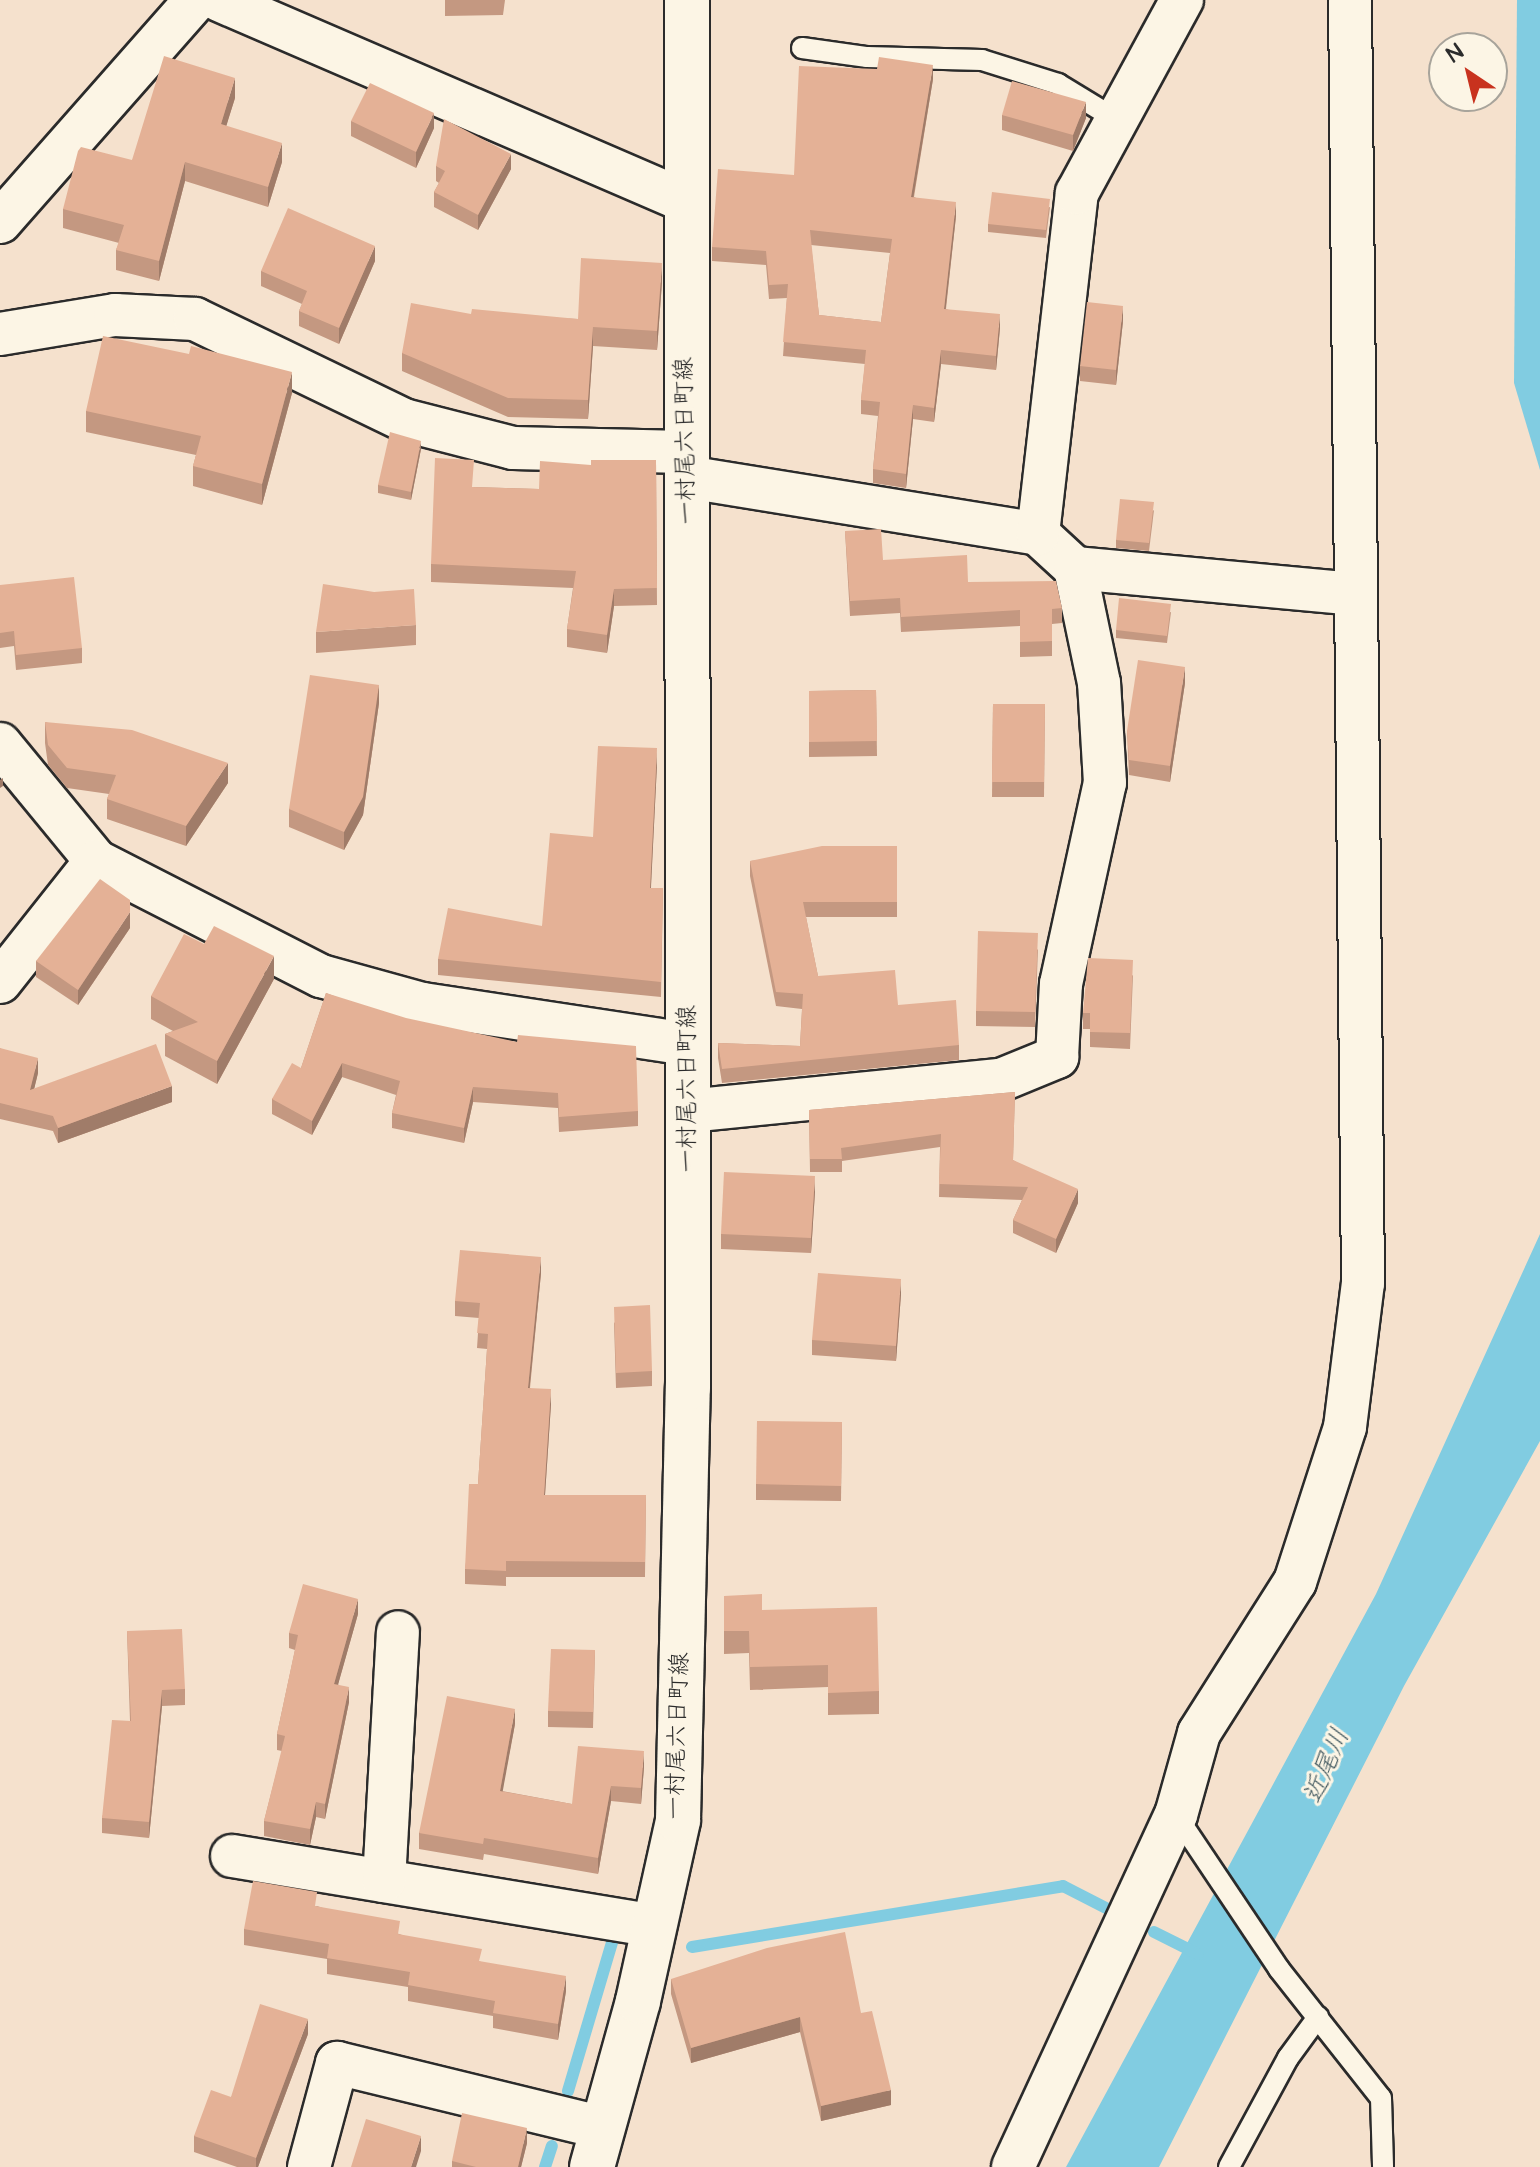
<!DOCTYPE html>
<html>
<head>
<meta charset="utf-8">
<style>
  body { margin:0 }
  #map { position:relative; width:1540px; height:2167px; overflow:hidden; background:#f5e1cd; font-family:"Architects Daughter","Klee One",sans-serif }
  div>[style] { position:absolute }
  .water>* { inset:0; background:#81cce1 }
  .stream>* { height:12px; margin:-6px; padding:0 6px; transform-origin:6px; border-radius:6px; background:#81cce1 }
  .roads { filter:drop-shadow(2px 0 #2b2b2b) drop-shadow(-2px 0 #2b2b2b) drop-shadow(0 2px #2b2b2b) drop-shadow(0 -2px #2b2b2b) }
  .lane>* { height:20px; margin:-10px; padding:0 10px; transform-origin:10px; border-radius:10px; background:#fcf5e5 }
  .street>* { height:42px; margin:-21px; padding:0 21px; transform-origin:21px; border-radius:21px; background:#fcf5e5 }
  .secondary>* { height:44px; margin:-22px; padding:0 22px; transform-origin:22px; border-radius:22px; background:#fcf5e5 }
  .wall>* { inset:0; background:#c49881 }
  .shaded-wall>* { inset:0; background:#a07c69 }
  .building>* { inset:0; background:#e4b196 }
  span { translate:-50% -50%; white-space:nowrap; text-align:center; line-height:1.15; -webkit-text-stroke:6px #fcf5e5; paint-order:stroke }
  .street-label { font-size:24px; color:#2b2b2b }
  .water-label { font-size:26px; color:#455b62; font-style:italic }
  .north { position:absolute; left:1428px; top:32px; width:80px; height:80px; box-sizing:border-box; background:#fcf5e5; border:2px solid #a8a49b; border-radius:50%; rotate:325deg; font-size:22px; font-weight:700; line-height:32px; text-align:center; color:#2b2b2b }
  .north::after { content:''; display:block; margin:auto; width:28px; height:36px; background:#c8321e; clip-path:polygon(50% 0,100% 100%,50% 72%,0 100%) }
</style>
</head>
<body>
<div id="map">
  <div class="water">
    <div style="clip-path:polygon(1517px 0,1540px 0,1540px 470px,1514px 383px)"></div>
    <div style="clip-path:polygon(1540px 1234px,1540px 1441px,1404px 1686px,1159px 2167px,1066px 2167px,1376px 1594px)"></div>
  </div>
  <div class="stream">
    <div style="left:1154px;top:1932px;width:49px;rotate:26.6deg"></div>
    <div style="left:692px;top:1947px;width:376px;rotate:-9.3deg"></div>
    <div style="left:1063px;top:1886px;width:51px;rotate:27.1deg"></div>
    <div style="left:568px;top:2091px;width:162px;rotate:-73.5deg"></div>
    <div style="left:545px;top:2167px;width:22px;rotate:-72deg"></div>
  </div>
  <div class="roads">
    <div class="lane">
      <div style="left:802px;top:48px;width:66px;rotate:7.9deg"></div>
      <div style="left:867px;top:57px;width:115px;rotate:1.5deg"></div>
      <div style="left:982px;top:60px;width:80px;rotate:17.5deg"></div>
      <div style="left:1058px;top:84px;width:69px;rotate:31.4deg"></div>
      <div style="left:1176px;top:1815px;width:185px;rotate:56.2deg"></div>
      <div style="left:1279px;top:1969px;width:164px;rotate:51.7deg"></div>
      <div style="left:1381px;top:2098px;width:69px;rotate:88.3deg"></div>
      <div style="left:1229px;top:2167px;width:124px;rotate:-61.6deg"></div>
      <div style="left:1288px;top:2058px;width:51px;rotate:-53.8deg"></div>
    </div>
    <div class="street">
      <div style="left:219px;top:0;width:505px;rotate:23.32deg"></div>
      <div style="left:0;top:222px;width:296px;rotate:-48.6deg"></div>
      <div style="left:0;top:334px;width:117px;rotate:-9.4deg"></div>
      <div style="left:115px;top:315px;width:80px;rotate:2.9deg"></div>
      <div style="left:195px;top:319px;width:232px;rotate:25.8deg"></div>
      <div style="left:404px;top:420px;width:113px;rotate:14.4deg"></div>
      <div style="left:513px;top:448px;width:172px;rotate:1.3deg"></div>
      <div style="left:687px;top:477px;width:356px;rotate:9.2deg"></div>
      <div style="left:1038px;top:534px;width:50px;rotate:42.6deg"></div>
      <div style="left:1075px;top:568px;width:280px;rotate:5.3deg"></div>
      <div style="left:1038px;top:534px;width:343px;rotate:-83.5deg"></div>
      <div style="left:1077px;top:193px;width:220px;rotate:-61.5deg"></div>
      <div style="left:0;top:744px;width:151px;rotate:50.6deg"></div>
      <div style="left:96px;top:861px;width:253px;rotate:27.1deg"></div>
      <div style="left:321px;top:976px;width:106px;rotate:15.4deg"></div>
      <div style="left:423px;top:1004px;width:267px;rotate:8.6deg"></div>
      <div style="left:0;top:982px;width:154px;rotate:-51.6deg"></div>
      <div style="left:688px;top:1111px;width:315px;rotate:-5.7deg"></div>
      <div style="left:1001px;top:1080px;width:61px;rotate:-22.3deg"></div>
      <div style="left:1057px;top:1057px;width:73px;rotate:-86.9deg"></div>
      <div style="left:1061px;top:984px;width:206px;rotate:-77.7deg"></div>
      <div style="left:1105px;top:783px;width:100px;rotate:-93.4deg"></div>
      <div style="left:1099px;top:683px;width:117px;rotate:-101.8deg"></div>
      <div style="left:232px;top:1856px;width:428px;rotate:9.4deg"></div>
      <div style="left:384px;top:1881px;width:249px;rotate:-86.8deg"></div>
      <div style="left:309px;top:2167px;width:108px;rotate:-74.9deg"></div>
      <div style="left:337px;top:2063px;width:274px;rotate:13.7deg"></div>
      <div style="left:1013px;top:2167px;width:388px;rotate:-65.2deg"></div>
      <div style="left:1176px;top:1815px;width:85px;rotate:-74.3deg"></div>
      <div style="left:1199px;top:1733px;width:179px;rotate:-57.6deg"></div>
      <div style="left:1295px;top:1582px;width:163px;rotate:-72.1deg"></div>
      <div style="left:1345px;top:1427px;width:145px;rotate:-82.9deg"></div>
      <div style="left:1363px;top:1283px;width:1283px;rotate:-90.58deg"></div>
    </div>
    <div class="secondary">
      <div style="left:592px;top:2167px;width:172px;rotate:-74.5deg"></div>
      <div style="left:638px;top:2001px;width:185px;rotate:-77.5deg"></div>
      <div style="left:678px;top:1820px;width:432px;rotate:-88.7deg"></div>
      <div style="left:688px;top:1388px;width:1388px;rotate:-90.04deg"></div>
    </div>
  </div>
  <div class="wall">
    <div style="clip-path:polygon(445px 0,505px 0,503px 15px,445px 16px)"></div>
    <div style="clip-path:polygon(evenodd,933px 79px,914px 197px,956px 216px,946px 309px,1000px 328px,996px 370px,941px 364px,934px 422px,913px 419px,906px 488px,873px 483px,873px 469px,878px 416px,861px 414px,861px 400px,865px 364px,783px 356px,787px 298px,769px 299px,766px 265px,712px 261px,712px 247px,794px 175px,933px 79px,811px 245px,890px 253px,881px 322px,819px 315px,811px 245px)"></div>
    <div style="clip-path:polygon(235px 98px,226px 126px,282px 162px,268px 207px,185px 181px,159px 281px,116px 270px,116px 250px,119px 243px,63px 228px,63px 209px,132px 160px)"></div>
    <div style="clip-path:polygon(1002px 115px,1086px 118px,1073px 151px,1002px 130px)"></div>
    <div style="clip-path:polygon(351px 121px,434px 128px,416px 168px,351px 136px)"></div>
    <div style="clip-path:polygon(436px 166px,511px 169px,478px 230px,434px 207px,434px 192px,439px 183px,436px 181px)"></div>
    <div style="clip-path:polygon(1050px 207px,1046px 238px,988px 232px,988px 224px)"></div>
    <div style="clip-path:polygon(375px 261px,339px 344px,299px 326px,299px 311px,302px 304px,261px 286px,261px 271px)"></div>
    <div style="clip-path:polygon(662px 282px,657px 350px,593px 346px,588px 419px,508px 417px,402px 371px,402px 353px,471px 314px,578px 319px)"></div>
    <div style="clip-path:polygon(1123px 321px,1116px 385px,1080px 381px,1080px 366px)"></div>
    <div style="clip-path:polygon(292px 393px,262px 505px,193px 486px,193px 466px,196px 455px,86px 432px,86px 411px)"></div>
    <div style="clip-path:polygon(421px 449px,411px 500px,378px 493px,378px 485px)"></div>
    <div style="clip-path:polygon(656px 460px,657px 605px,614px 606px,607px 653px,567px 647px,567px 629px,573px 588px,431px 582px,431px 564px,473px 487px,539px 489px,591px 465px)"></div>
    <div style="clip-path:polygon(1154px 510px,1149px 551px,1116px 548px,1116px 540px)"></div>
    <div style="clip-path:polygon(845px 531px,883px 560px,1062px 608px,1062px 623px,1052px 624px,1052px 656px,1020px 657px,1020px 626px,901px 632px,900px 613px,850px 616px)"></div>
    <div style="clip-path:polygon(0 585px,82px 648px,82px 663px,16px 670px,14px 646px,0 648px)"></div>
    <div style="clip-path:polygon(1171px 612px,1167px 643px,1116px 638px,1116px 630px)"></div>
    <div style="clip-path:polygon(416px 625px,416px 645px,316px 653px,316px 632px)"></div>
    <div style="clip-path:polygon(1185px 683px,1170px 782px,1129px 775px,1127px 731px)"></div>
    <div style="clip-path:polygon(876px 690px,877px 756px,809px 757px,809px 691px)"></div>
    <div style="clip-path:polygon(379px 703px,363px 815px,344px 850px,289px 827px,289px 809px)"></div>
    <div style="clip-path:polygon(993px 704px,1045px 704px,1044px 797px,992px 797px)"></div>
    <div style="clip-path:polygon(45px 722px,228px 783px,186px 846px,107px 819px,107px 799px,109px 794px,67px 788px,48px 765px,45px 743px)"></div>
    <div style="clip-path:polygon(657px 764px,651px 888px,663px 888px,661px 997px,438px 975px,438px 959px,542px 926px,593px 837px)"></div>
    <div style="clip-path:polygon(897px 846px,897px 917px,806px 917px,818px 976px,898px 1005px,959px 1045px,959px 1060px,722px 1083px,718px 1058px,718px 1043px,800px 1046px,802px 1009px,776px 1006px,750px 876px,750px 861px)"></div>
    <div style="clip-path:polygon(130px 928px,78px 1005px,36px 977px,36px 961px)"></div>
    <div style="clip-path:polygon(1038px 949px,1035px 1027px,976px 1026px,976px 1011px)"></div>
    <div style="clip-path:polygon(1133px 975px,1130px 1049px,1090px 1047px,1090px 1029px,1083px 1029px,1083px 1013px)"></div>
    <div style="clip-path:polygon(274px 979px,217px 1084px,165px 1056px,165px 1034px,173px 1031px,151px 1019px,151px 996px)"></div>
    <div style="clip-path:polygon(326px 993px,638px 1111px,638px 1126px,559px 1132px,558px 1108px,473px 1102px,464px 1143px,392px 1128px,392px 1113px,396px 1095px,342px 1077px,312px 1135px,272px 1114px,272px 1099px,301px 1068px)"></div>
    <div style="clip-path:polygon(0 1048px,38px 1073px,34px 1089px,172px 1102px,58px 1143px,53px 1131px,0 1119px)"></div>
    <div style="clip-path:polygon(1015px 1092px,1013px 1160px,1078px 1203px,1056px 1253px,1013px 1233px,1013px 1220px,1022px 1200px,939px 1197px,940px 1147px,842px 1161px,842px 1172px,810px 1172px,809px 1110px)"></div>
    <div style="clip-path:polygon(815px 1191px,811px 1253px,721px 1249px,721px 1234px)"></div>
    <div style="clip-path:polygon(541px 1273px,530px 1388px,551px 1404px,545px 1495px,646px 1495px,645px 1577px,506px 1577px,506px 1586px,465px 1584px,465px 1569px,478px 1484px,487px 1349px,477px 1348px,479px 1318px,455px 1316px,455px 1301px)"></div>
    <div style="clip-path:polygon(901px 1294px,896px 1361px,812px 1355px,812px 1340px)"></div>
    <div style="clip-path:polygon(614px 1322px,652px 1371px,652px 1386px,616px 1388px)"></div>
    <div style="clip-path:polygon(842px 1422px,841px 1501px,756px 1500px,756px 1484px)"></div>
    <div style="clip-path:polygon(724px 1596px,762px 1610px,879px 1691px,879px 1714px,828px 1715px,828px 1687px,750px 1690px,749px 1653px,724px 1654px)"></div>
    <div style="clip-path:polygon(358px 1614px,338px 1684px,349px 1702px,325px 1819px,316px 1817px,310px 1845px,264px 1836px,264px 1821px,282px 1751px,277px 1750px,277px 1734px,295px 1650px,289px 1648px,289px 1633px)"></div>
    <div style="clip-path:polygon(127px 1631px,185px 1689px,185px 1705px,162px 1706px,149px 1838px,102px 1833px,102px 1818px,130px 1721px)"></div>
    <div style="clip-path:polygon(595px 1650px,593px 1728px,548px 1727px,548px 1711px)"></div>
    <div style="clip-path:polygon(515px 1724px,502px 1791px,572px 1804px,644px 1767px,641px 1804px,611px 1801px,598px 1874px,484px 1854px,483px 1860px,419px 1849px,419px 1833px)"></div>
    <div style="clip-path:polygon(317px 1906px,566px 1991px,558px 2040px,493px 2028px,493px 2016px,408px 2001px,408px 1987px,327px 1974px,327px 1959px,244px 1945px,244px 1929px)"></div>
    <div style="clip-path:polygon(671px 1979px,861px 2013px,891px 2105px,821px 2121px,800px 2032px,691px 2063px,671px 1994px)"></div>
    <div style="clip-path:polygon(308px 2034px,258px 2167px,237px 2167px,194px 2152px,194px 2136px,231px 2097px)"></div>
    <div style="clip-path:polygon(527px 2143px,521px 2167px,452px 2167px,452px 2161px)"></div>
  </div>
  <div class="shaded-wall">
    <div style="clip-path:polygon(933px 65px,933px 79px,911px 211px,911px 197px)"></div>
    <div style="clip-path:polygon(235px 78px,235px 98px,221px 143px,221px 124px)"></div>
    <div style="clip-path:polygon(1086px 102px,1086px 118px,1073px 151px,1073px 135px)"></div>
    <div style="clip-path:polygon(434px 113px,434px 128px,416px 168px,416px 152px)"></div>
    <div style="clip-path:polygon(282px 143px,282px 162px,268px 207px,268px 187px)"></div>
    <div style="clip-path:polygon(511px 154px,511px 169px,478px 230px,478px 215px)"></div>
    <div style="clip-path:polygon(185px 162px,185px 181px,159px 281px,159px 261px)"></div>
    <div style="clip-path:polygon(956px 202px,956px 216px,944px 323px,944px 309px)"></div>
    <div style="clip-path:polygon(375px 246px,375px 261px,339px 344px,339px 328px)"></div>
    <div style="clip-path:polygon(662px 263px,662px 282px,657px 350px,657px 331px)"></div>
    <div style="clip-path:polygon(1123px 306px,1123px 321px,1116px 385px,1116px 370px)"></div>
    <div style="clip-path:polygon(1000px 314px,1000px 328px,996px 370px,996px 356px)"></div>
    <div style="clip-path:polygon(593px 327px,593px 346px,588px 419px,588px 400px)"></div>
    <div style="clip-path:polygon(941px 350px,941px 364px,934px 422px,934px 408px)"></div>
    <div style="clip-path:polygon(292px 372px,292px 393px,262px 505px,262px 484px)"></div>
    <div style="clip-path:polygon(913px 405px,913px 419px,906px 488px,906px 474px)"></div>
    <div style="clip-path:polygon(421px 441px,421px 449px,411px 500px,411px 492px)"></div>
    <div style="clip-path:polygon(614px 589px,614px 606px,607px 653px,607px 635px)"></div>
    <div style="clip-path:polygon(1185px 667px,1185px 683px,1170px 782px,1170px 766px)"></div>
    <div style="clip-path:polygon(379px 685px,379px 703px,363px 815px,344px 850px,344px 832px)"></div>
    <div style="clip-path:polygon(657px 748px,657px 764px,650px 904px,650px 888px)"></div>
    <div style="clip-path:polygon(228px 763px,228px 783px,186px 846px,186px 826px)"></div>
    <div style="clip-path:polygon(3px 778px,3px 786px,0 788px,0 780px)"></div>
    <div style="clip-path:polygon(130px 912px,130px 928px,78px 1005px,78px 990px)"></div>
    <div style="clip-path:polygon(274px 956px,274px 979px,217px 1084px,217px 1061px)"></div>
    <div style="clip-path:polygon(38px 1058px,38px 1073px,30px 1106px,30px 1090px)"></div>
    <div style="clip-path:polygon(342px 1063px,342px 1077px,312px 1135px,312px 1121px)"></div>
    <div style="clip-path:polygon(172px 1086px,172px 1102px,58px 1143px,58px 1128px)"></div>
    <div style="clip-path:polygon(473px 1087px,473px 1102px,464px 1143px,464px 1128px)"></div>
    <div style="clip-path:polygon(815px 1176px,815px 1191px,811px 1253px,811px 1238px)"></div>
    <div style="clip-path:polygon(1078px 1189px,1078px 1203px,1056px 1253px,1056px 1239px)"></div>
    <div style="clip-path:polygon(541px 1257px,541px 1273px,528px 1403px,528px 1388px)"></div>
    <div style="clip-path:polygon(901px 1279px,901px 1294px,896px 1361px,896px 1346px)"></div>
    <div style="clip-path:polygon(551px 1389px,551px 1404px,544px 1510px,544px 1495px)"></div>
    <div style="clip-path:polygon(358px 1599px,358px 1614px,334px 1699px,334px 1684px)"></div>
    <div style="clip-path:polygon(349px 1687px,349px 1702px,325px 1819px,325px 1804px)"></div>
    <div style="clip-path:polygon(162px 1690px,162px 1706px,149px 1838px,149px 1822px)"></div>
    <div style="clip-path:polygon(515px 1709px,515px 1724px,500px 1806px,500px 1791px)"></div>
    <div style="clip-path:polygon(644px 1751px,644px 1767px,641px 1804px,641px 1788px)"></div>
    <div style="clip-path:polygon(611px 1786px,611px 1801px,598px 1874px,598px 1858px)"></div>
    <div style="clip-path:polygon(316px 1802px,316px 1817px,310px 1845px,310px 1829px)"></div>
    <div style="clip-path:polygon(566px 1976px,566px 1991px,558px 2040px,558px 2024px)"></div>
    <div style="clip-path:polygon(800px 2017px,800px 2032px,691px 2063px,691px 2048px)"></div>
    <div style="clip-path:polygon(308px 2019px,308px 2034px,258px 2167px,256px 2167px,256px 2158px)"></div>
    <div style="clip-path:polygon(891px 2090px,891px 2105px,821px 2121px,821px 2106px)"></div>
    <div style="clip-path:polygon(527px 2128px,527px 2143px,521px 2167px,518px 2167px)"></div>
    <div style="clip-path:polygon(421px 2136px,421px 2151px,416px 2167px,411px 2167px)"></div>
  </div>
  <div class="building">
    <div style="clip-path:polygon(164px 56px,235px 78px,221px 124px,282px 143px,268px 187px,185px 162px,159px 261px,116px 250px,124px 225px,63px 209px,78px 151px,81px 147px,132px 160px)"></div>
    <div style="clip-path:polygon(evenodd,879px 57px,933px 65px,911px 197px,956px 202px,944px 309px,1000px 314px,996px 356px,941px 350px,934px 408px,913px 405px,906px 474px,873px 469px,880px 402px,861px 400px,866px 350px,783px 342px,788px 284px,769px 285px,766px 251px,712px 247px,718px 169px,794px 175px,799px 66px,877px 69px,879px 57px,810px 230px,892px 239px,881px 322px,819px 315px,810px 230px)"></div>
    <div style="clip-path:polygon(1012px 81px,1086px 102px,1073px 135px,1002px 115px)"></div>
    <div style="clip-path:polygon(370px 83px,434px 113px,416px 152px,351px 121px)"></div>
    <div style="clip-path:polygon(444px 119px,511px 154px,478px 215px,434px 192px,445px 171px,436px 166px)"></div>
    <div style="clip-path:polygon(992px 192px,1050px 199px,1046px 230px,988px 224px)"></div>
    <div style="clip-path:polygon(288px 208px,375px 246px,339px 328px,299px 311px,307px 291px,261px 271px)"></div>
    <div style="clip-path:polygon(581px 258px,662px 263px,657px 331px,593px 327px,588px 400px,508px 398px,402px 353px,411px 303px,471px 314px,472px 309px,578px 319px)"></div>
    <div style="clip-path:polygon(1087px 302px,1123px 306px,1116px 370px,1080px 366px)"></div>
    <div style="clip-path:polygon(103px 336px,189px 354px,191px 346px,292px 372px,262px 484px,193px 466px,201px 436px,86px 411px)"></div>
    <div style="clip-path:polygon(390px 432px,421px 441px,411px 492px,378px 485px)"></div>
    <div style="clip-path:polygon(435px 458px,474px 460px,472px 487px,539px 489px,540px 461px,591px 465px,591px 460px,656px 460px,657px 588px,614px 589px,607px 635px,567px 629px,576px 571px,431px 564px)"></div>
    <div style="clip-path:polygon(1120px 499px,1154px 502px,1149px 543px,1116px 540px)"></div>
    <div style="clip-path:polygon(881px 529px,883px 560px,967px 555px,968px 582px,1056px 581px,1062px 608px,1052px 609px,1052px 641px,1020px 642px,1020px 610px,901px 617px,900px 598px,850px 601px,845px 531px)"></div>
    <div style="clip-path:polygon(74px 577px,82px 648px,16px 655px,14px 631px,0 633px,0 585px)"></div>
    <div style="clip-path:polygon(323px 584px,374px 592px,414px 589px,416px 625px,316px 632px)"></div>
    <div style="clip-path:polygon(1119px 598px,1171px 604px,1167px 636px,1116px 630px)"></div>
    <div style="clip-path:polygon(1138px 660px,1185px 667px,1170px 766px,1129px 760px,1127px 731px)"></div>
    <div style="clip-path:polygon(310px 675px,379px 685px,363px 797px,344px 832px,289px 809px)"></div>
    <div style="clip-path:polygon(876px 690px,877px 741px,809px 742px,809px 691px)"></div>
    <div style="clip-path:polygon(993px 704px,1045px 704px,1044px 782px,992px 782px)"></div>
    <div style="clip-path:polygon(45px 722px,132px 730px,228px 763px,186px 826px,107px 799px,116px 775px,67px 768px,48px 745px)"></div>
    <div style="clip-path:polygon(598px 746px,657px 748px,650px 888px,663px 888px,661px 982px,438px 959px,448px 908px,542px 926px,550px 833px,593px 837px)"></div>
    <div style="clip-path:polygon(822px 846px,897px 846px,897px 902px,803px 902px,818px 976px,895px 970px,898px 1005px,956px 1000px,959px 1045px,722px 1069px,718px 1043px,800px 1046px,803px 994px,776px 992px,750px 861px)"></div>
    <div style="clip-path:polygon(100px 879px,130px 900px,130px 912px,78px 990px,36px 961px)"></div>
    <div style="clip-path:polygon(214px 926px,274px 956px,217px 1061px,165px 1034px,198px 1022px,151px 996px,184px 934px,204px 944px)"></div>
    <div style="clip-path:polygon(978px 931px,1038px 933px,1035px 1012px,976px 1011px)"></div>
    <div style="clip-path:polygon(1088px 958px,1133px 960px,1130px 1033px,1090px 1032px,1090px 1013px,1083px 1013px)"></div>
    <div style="clip-path:polygon(326px 993px,406px 1018px,517px 1042px,518px 1035px,636px 1046px,638px 1111px,559px 1117px,558px 1093px,473px 1087px,464px 1128px,392px 1113px,400px 1081px,342px 1063px,312px 1121px,272px 1099px,292px 1063px,301px 1068px)"></div>
    <div style="clip-path:polygon(156px 1044px,172px 1086px,58px 1128px,53px 1116px,0 1103px,0 1048px,38px 1058px,30px 1090px)"></div>
    <div style="clip-path:polygon(1015px 1092px,1013px 1160px,1078px 1189px,1056px 1239px,1013px 1220px,1028px 1187px,939px 1184px,941px 1134px,841px 1148px,842px 1159px,810px 1159px,809px 1110px)"></div>
    <div style="clip-path:polygon(724px 1172px,815px 1176px,811px 1238px,721px 1234px)"></div>
    <div style="clip-path:polygon(460px 1250px,541px 1257px,528px 1388px,551px 1389px,544px 1495px,646px 1495px,645px 1562px,506px 1561px,506px 1571px,465px 1569px,469px 1484px,478px 1484px,488px 1334px,477px 1333px,480px 1303px,455px 1301px)"></div>
    <div style="clip-path:polygon(818px 1273px,901px 1279px,896px 1346px,812px 1340px)"></div>
    <div style="clip-path:polygon(650px 1305px,652px 1371px,616px 1373px,614px 1307px)"></div>
    <div style="clip-path:polygon(757px 1421px,842px 1422px,841px 1486px,756px 1484px)"></div>
    <div style="clip-path:polygon(303px 1584px,358px 1599px,334px 1684px,349px 1687px,325px 1804px,316px 1802px,310px 1829px,264px 1821px,285px 1736px,277px 1734px,298px 1635px,289px 1633px)"></div>
    <div style="clip-path:polygon(762px 1594px,762px 1610px,877px 1607px,879px 1691px,828px 1693px,828px 1665px,750px 1667px,749px 1631px,724px 1631px,724px 1596px)"></div>
    <div style="clip-path:polygon(182px 1629px,185px 1689px,162px 1690px,149px 1822px,102px 1818px,112px 1720px,131px 1721px,127px 1631px)"></div>
    <div style="clip-path:polygon(551px 1649px,595px 1650px,593px 1712px,548px 1711px)"></div>
    <div style="clip-path:polygon(447px 1696px,515px 1709px,500px 1791px,572px 1804px,578px 1746px,644px 1751px,641px 1788px,611px 1786px,598px 1858px,484px 1838px,483px 1844px,419px 1833px)"></div>
    <div style="clip-path:polygon(253px 1881px,317px 1892px,315px 1906px,400px 1921px,398px 1934px,482px 1949px,479px 1961px,566px 1976px,558px 2024px,493px 2013px,495px 2001px,408px 1985px,410px 1972px,327px 1958px,329px 1944px,244px 1929px)"></div>
    <div style="clip-path:polygon(845px 1932px,861px 2013px,872px 2011px,891px 2090px,821px 2106px,800px 2017px,691px 2048px,671px 1979px,767px 1948px)"></div>
    <div style="clip-path:polygon(260px 2004px,308px 2019px,256px 2158px,194px 2136px,211px 2090px,231px 2097px)"></div>
    <div style="clip-path:polygon(462px 2113px,527px 2128px,518px 2167px,476px 2167px,452px 2161px)"></div>
    <div style="clip-path:polygon(366px 2119px,421px 2136px,411px 2167px,351px 2167px)"></div>
  </div>
  <div class="street-label">
    <span style="left:686px;top:441px;rotate:-91deg">一村尾六日町線</span>
    <span style="left:688px;top:1089px;rotate:-90deg">一村尾六日町線</span>
    <span style="left:678px;top:1736px;rotate:-88deg">一村尾六日町線</span>
  </div>
  <div class="water-label">
    <span style="left:1327px;top:1766px;rotate:-67deg">近尾川</span>
  </div>
  <div class="north">N</div>
</div>
</body>
</html>
